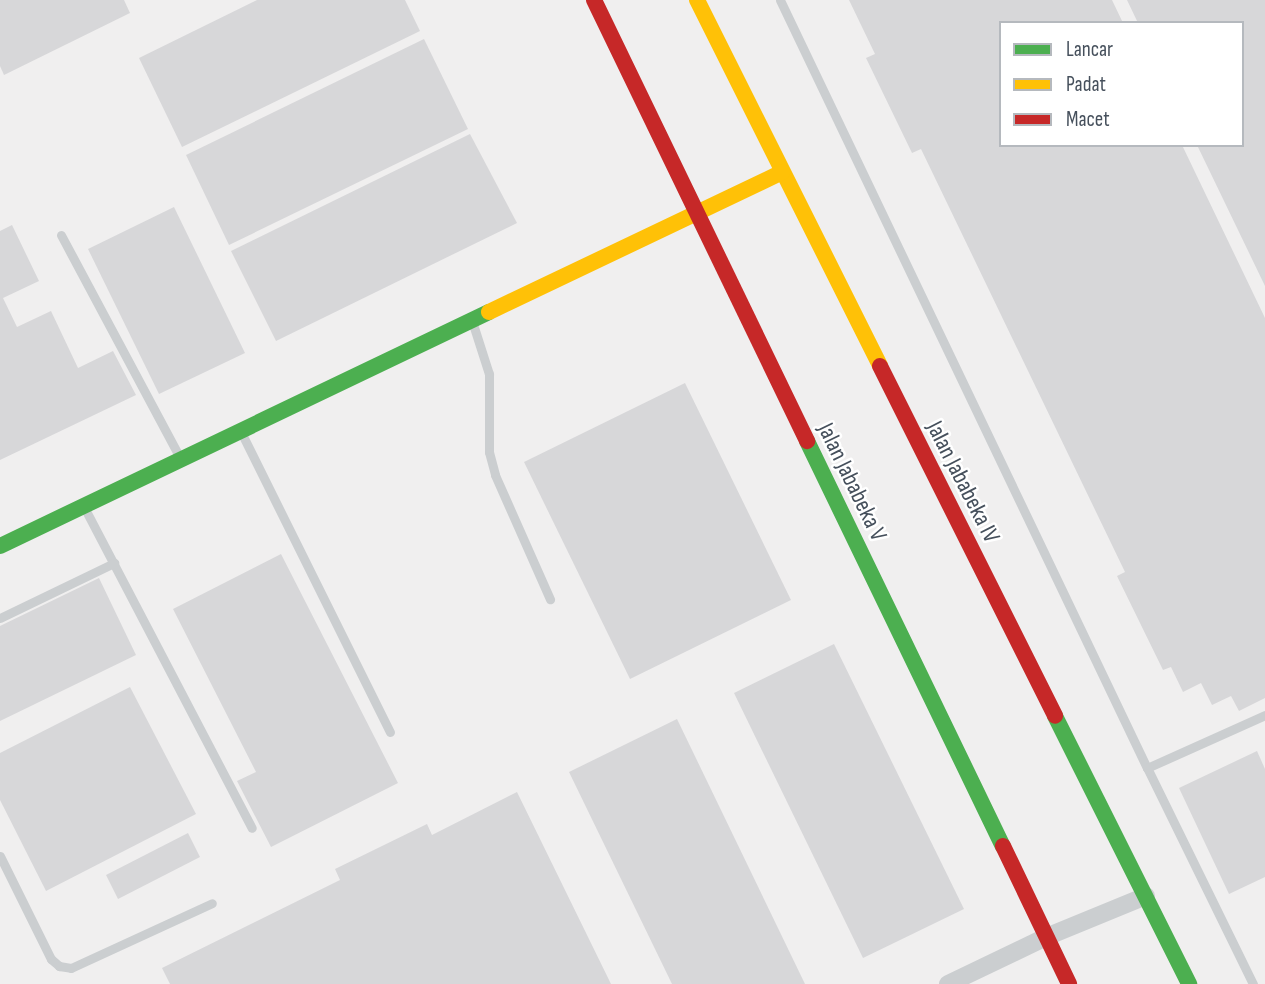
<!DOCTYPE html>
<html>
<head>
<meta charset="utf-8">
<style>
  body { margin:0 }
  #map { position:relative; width:1265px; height:984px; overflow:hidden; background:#f0efef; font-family:"Sofia Sans Condensed",sans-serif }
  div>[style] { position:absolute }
  .building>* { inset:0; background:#d7d7d9 }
  .lane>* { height:9px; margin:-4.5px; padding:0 4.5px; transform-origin:4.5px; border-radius:4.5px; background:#cbced0 }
  .street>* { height:18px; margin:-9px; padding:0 9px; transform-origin:9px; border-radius:9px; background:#cbced0 }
  .fast>* { height:16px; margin:-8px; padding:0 8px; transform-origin:8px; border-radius:8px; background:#4caf50 }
  .slow>* { height:16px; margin:-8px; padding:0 8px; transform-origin:8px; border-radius:8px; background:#ffc107 }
  .jam>* { height:16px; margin:-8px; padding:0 8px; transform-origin:8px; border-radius:8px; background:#c62828 }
  span { translate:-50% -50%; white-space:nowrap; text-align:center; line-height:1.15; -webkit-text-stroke:5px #fff; paint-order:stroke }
  .street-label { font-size:24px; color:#46505c }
  .legend { position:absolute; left:999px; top:21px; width:245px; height:126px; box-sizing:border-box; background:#fff; border:2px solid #b5b9be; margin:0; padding:9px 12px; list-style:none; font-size:21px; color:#46505c }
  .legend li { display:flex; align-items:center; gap:14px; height:35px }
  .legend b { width:35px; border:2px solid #b5b9be }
</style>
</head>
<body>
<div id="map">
  <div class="building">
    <div style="clip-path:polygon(0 0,124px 0,130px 13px,4px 75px,0 66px)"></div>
    <div style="clip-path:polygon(257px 0,405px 0,420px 31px,182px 147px,139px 58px)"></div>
    <div style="clip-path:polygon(849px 0,1112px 0,1123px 23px,1001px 23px,1001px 145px,1182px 145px,1265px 318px,1265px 698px,1239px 711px,1231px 696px,1212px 705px,1201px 683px,1183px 692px,1171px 667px,1163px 670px,1117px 576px,1125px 572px,921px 149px,912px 153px,866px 58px,875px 54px)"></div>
    <div style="clip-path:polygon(1127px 0,1265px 0,1265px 286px,1197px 145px,1242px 145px,1242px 23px,1138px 23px)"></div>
    <div style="clip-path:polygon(424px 39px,468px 129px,229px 245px,186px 155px)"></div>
    <div style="clip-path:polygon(470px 134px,517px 223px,276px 341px,231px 251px)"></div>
    <div style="clip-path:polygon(174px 207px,245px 353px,159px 394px,88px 249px)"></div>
    <div style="clip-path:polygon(12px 225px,39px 281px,3px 298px,17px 327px,51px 311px,78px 368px,113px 351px,136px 395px,0 460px,0 231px)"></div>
    <div style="clip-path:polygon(685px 383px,791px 600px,630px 679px,524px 462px)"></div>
    <div style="clip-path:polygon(281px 554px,398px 783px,271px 847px,237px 781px,256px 772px,173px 609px)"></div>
    <div style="clip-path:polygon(99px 578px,136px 655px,0 721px,0 626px)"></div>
    <div style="clip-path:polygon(834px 644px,964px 909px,863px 958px,734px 693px)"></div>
    <div style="clip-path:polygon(130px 687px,196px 814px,46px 891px,0 800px,0 753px)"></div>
    <div style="clip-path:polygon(677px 719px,805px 984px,672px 984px,569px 772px)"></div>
    <div style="clip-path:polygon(1257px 751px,1265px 769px,1265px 877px,1229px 894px,1179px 788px)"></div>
    <div style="clip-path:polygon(517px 792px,611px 984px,170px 984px,162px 968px,340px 880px,335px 869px,427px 824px,432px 835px)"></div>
    <div style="clip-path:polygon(188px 833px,200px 857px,118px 899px,106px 875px)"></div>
  </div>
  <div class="lane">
    <div style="left:780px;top:0;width:851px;rotate:64.46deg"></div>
    <div style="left:61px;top:235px;width:253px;rotate:61.9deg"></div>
    <div style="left:472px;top:321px;width:56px;rotate:72.2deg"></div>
    <div style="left:489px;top:374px;width:78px;rotate:90deg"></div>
    <div style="left:489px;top:452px;width:24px;rotate:75deg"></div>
    <div style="left:495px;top:475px;width:136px;rotate:66.1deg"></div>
    <div style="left:241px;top:432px;width:335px;rotate:63.6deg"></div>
    <div style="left:84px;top:507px;width:362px;rotate:62.4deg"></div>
    <div style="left:0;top:618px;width:127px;rotate:-25.8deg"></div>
    <div style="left:0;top:856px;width:115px;rotate:63.7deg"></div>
    <div style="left:51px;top:959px;width:11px;rotate:41deg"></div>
    <div style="left:59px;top:966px;width:12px;rotate:9deg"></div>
    <div style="left:71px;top:968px;width:155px;rotate:-24.7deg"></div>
    <div style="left:1253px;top:984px;width:241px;rotate:-116.1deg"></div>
    <div style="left:1147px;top:768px;width:129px;rotate:-24.2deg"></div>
  </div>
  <div class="street">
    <div style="left:948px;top:984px;width:109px;rotate:-25.6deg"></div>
    <div style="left:1046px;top:937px;width:108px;rotate:-22.3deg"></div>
  </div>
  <div class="fast">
    <div style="left:807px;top:441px;width:450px;rotate:64.2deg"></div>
    <div style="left:0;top:546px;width:542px;rotate:-25.57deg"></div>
    <div style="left:1055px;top:716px;width:300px;rotate:63.4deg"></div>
  </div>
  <div class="slow">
    <div style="left:697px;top:0;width:409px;rotate:63.4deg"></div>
    <div style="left:489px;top:312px;width:325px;rotate:-25.5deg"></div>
  </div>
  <div class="jam">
    <div style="left:594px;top:0;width:490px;rotate:64.2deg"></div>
    <div style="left:880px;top:366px;width:391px;rotate:63.4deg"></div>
    <div style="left:1003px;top:846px;width:153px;rotate:64.4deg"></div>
  </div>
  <div class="street-label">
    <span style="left:852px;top:482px;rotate:64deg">Jalan Jababeka V</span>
    <span style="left:963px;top:482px;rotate:63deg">Jalan Jababeka IV</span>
  </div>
  <ul class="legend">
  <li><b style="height:9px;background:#4caf50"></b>Lancar</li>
  <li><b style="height:9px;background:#ffc107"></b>Padat</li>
  <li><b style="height:9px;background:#c62828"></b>Macet</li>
  </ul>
</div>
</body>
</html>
